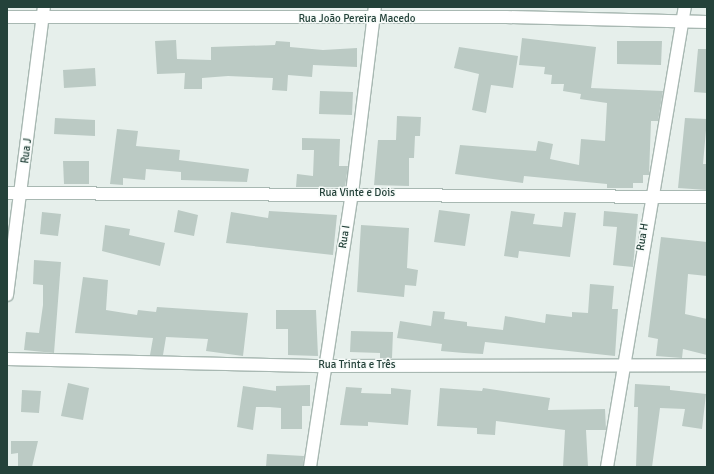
<!DOCTYPE html>
<html>
<head>
<meta charset="utf-8">
<style>
  body { margin:0 }
  #map { position:relative; width:714px; height:474px; overflow:hidden; background:#e6efeb; font-family:Signika,sans-serif }
  div>[style] { position:absolute }
  .building>* { inset:0; background:#bbcac4 }
  .roads { filter:drop-shadow(1px 0 #a8b8b2) drop-shadow(-1px 0 #a8b8b2) drop-shadow(0 1px #a8b8b2) drop-shadow(0 -1px #a8b8b2) }
  .minor>* { height:12px; margin:-6px; padding:0 6px; transform-origin:6px; border-radius:6px; background:#fff }
  span { translate:-50% -50%; white-space:nowrap; text-align:center; line-height:1.15; -webkit-text-stroke:3px #f7fbf9; paint-order:stroke }
  .street-label { font-size:11px; color:#24423a }
  .frame { position:absolute; inset:0; border:8px solid #24423a; pointer-events:none }
</style>
</head>
<body>
<div id="map">
  <div class="building">
    <div style="clip-path:polygon(522px 38px,596px 47px,591px 88px,663px 91px,658px 121px,651px 121px,649px 175px,643px 175px,643px 183px,633px 183px,633px 188px,607px 188px,607px 184px,524px 176px,523px 183px,455px 174px,460px 145px,536px 151px,538px 141px,553px 144px,550px 159px,579px 165px,581px 139px,605px 141px,607px 103px,580px 99px,581px 94px,563px 91px,564px 84px,551px 84px,552px 75px,544px 74px,545px 67px,519px 65px)"></div>
    <div style="clip-path:polygon(176px 40px,177px 59px,211px 60px,211px 47px,275px 45px,276px 41px,290px 42px,290px 47px,323px 50px,357px 48px,357px 67px,313px 65px,312px 77px,288px 75px,287px 91px,272px 90px,273px 78px,228px 76px,202px 78px,202px 89px,184px 89px,185px 73px,157px 74px,155px 41px)"></div>
    <div style="clip-path:polygon(617px 41px,662px 41px,661px 65px,617px 64px)"></div>
    <div style="clip-path:polygon(459px 47px,518px 56px,513px 88px,491px 85px,486px 113px,472px 110px,479px 74px,454px 68px)"></div>
    <div style="clip-path:polygon(698px 49px,707px 49px,707px 93px,694px 92px)"></div>
    <div style="clip-path:polygon(95px 68px,96px 86px,64px 88px,63px 70px)"></div>
    <div style="clip-path:polygon(320px 91px,353px 92px,352px 115px,319px 114px)"></div>
    <div style="clip-path:polygon(397px 116px,421px 117px,420px 136px,415px 136px,414px 158px,409px 158px,409px 186px,374px 185px,378px 140px,396px 140px)"></div>
    <div style="clip-path:polygon(55px 118px,95px 120px,95px 136px,54px 134px)"></div>
    <div style="clip-path:polygon(685px 118px,707px 119px,703px 164px,707px 164px,707px 190px,678px 188px)"></div>
    <div style="clip-path:polygon(117px 129px,138px 131px,136px 146px,180px 150px,179px 160px,249px 169px,247px 182px,181px 180px,181px 172px,146px 169px,145px 180px,123px 178px,123px 185px,110px 184px)"></div>
    <div style="clip-path:polygon(302px 138px,340px 139px,339px 166px,348px 166px,345px 187px,296px 187px,297px 174px,313px 176px,314px 150px,302px 150px)"></div>
    <div style="clip-path:polygon(63px 161px,89px 161px,89px 184px,64px 184px)"></div>
    <div style="clip-path:polygon(178px 210px,198px 215px,194px 236px,174px 232px)"></div>
    <div style="clip-path:polygon(439px 210px,470px 214px,465px 246px,434px 242px)"></div>
    <div style="clip-path:polygon(269px 211px,337px 215px,333px 255px,226px 243px,231px 212px,268px 218px)"></div>
    <div style="clip-path:polygon(511px 211px,535px 214px,533px 224px,562px 227px,564px 212px,576px 213px,570px 257px,519px 251px,518px 258px,504px 256px)"></div>
    <div style="clip-path:polygon(604px 211px,638px 214px,633px 267px,613px 265px,617px 227px,603px 226px)"></div>
    <div style="clip-path:polygon(42px 212px,61px 214px,58px 236px,40px 234px)"></div>
    <div style="clip-path:polygon(105px 225px,130px 229px,129px 235px,165px 243px,160px 266px,102px 251px)"></div>
    <div style="clip-path:polygon(361px 225px,409px 228px,407px 268px,418px 270px,416px 286px,405px 285px,404px 297px,357px 292px)"></div>
    <div style="clip-path:polygon(661px 237px,707px 242px,707px 276px,688px 274px,685px 314px,707px 319px,707px 355px,683px 349px,682px 358px,656px 356px,658px 339px,648px 337px)"></div>
    <div style="clip-path:polygon(34px 260px,61px 262px,54px 353px,24px 350px,26px 332px,39px 333px,43px 305px,43px 285px,33px 284px)"></div>
    <div style="clip-path:polygon(83px 277px,108px 280px,106px 310px,137px 315px,138px 310px,156px 312px,157px 307px,248px 313px,243px 356px,206px 351px,208px 339px,166px 337px,163px 355px,150px 355px,153px 338px,75px 333px)"></div>
    <div style="clip-path:polygon(590px 284px,614px 286px,612px 309px,618px 309px,615px 356px,485px 342px,483px 354px,464px 353px,441px 351px,442px 344px,397px 338px,400px 321px,431px 326px,433px 311px,445px 312px,444px 319px,467px 322px,467px 326px,503px 330px,505px 316px,545px 323px,546px 314px,572px 317px,572px 312px,588px 313px)"></div>
    <div style="clip-path:polygon(276px 310px,316px 310px,318px 356px,288px 355px,288px 329px,276px 329px)"></div>
    <div style="clip-path:polygon(351px 331px,393px 332px,392px 358px,380px 358px,380px 353px,350px 352px)"></div>
    <div style="clip-path:polygon(68px 383px,89px 388px,83px 420px,61px 416px)"></div>
    <div style="clip-path:polygon(635px 384px,670px 386px,670px 390px,706px 394px,702px 429px,682px 426px,685px 409px,660px 408px,652px 467px,636px 467px,638px 407px,634px 407px)"></div>
    <div style="clip-path:polygon(310px 385px,310px 406px,302px 406px,302px 429px,281px 429px,281px 408px,269px 407px,256px 407px,253px 430px,237px 427px,243px 386px,276px 391px,276px 386px)"></div>
    <div style="clip-path:polygon(346px 387px,362px 388px,361px 393px,391px 394px,391px 388px,411px 390px,408px 425px,368px 422px,368px 426px,340px 425px)"></div>
    <div style="clip-path:polygon(440px 388px,482px 391px,483px 388px,550px 398px,548px 410px,605px 409px,606px 430px,586px 430px,588px 467px,563px 467px,565px 430px,496px 421px,495px 435px,477px 434px,477px 428px,437px 426px)"></div>
    <div style="clip-path:polygon(22px 390px,41px 391px,39px 413px,21px 412px)"></div>
    <div style="clip-path:polygon(11px 441px,38px 441px,32px 467px,18px 467px,18px 453px,11px 454px)"></div>
    <div style="clip-path:polygon(267px 454px,304px 456px,303px 467px,266px 467px)"></div>
  </div>
  <div class="roads">
    <div class="minor">
      <div style="left:7px;top:17px;width:499px"></div>
      <div style="left:506px;top:17px;width:201px;rotate:1.4deg"></div>
      <div style="left:7px;top:193px;width:700px;rotate:0.33deg"></div>
      <div style="left:7px;top:295px;width:290px;rotate:-82.7deg"></div>
      <div style="left:7px;top:359px;width:318px;rotate:1.3deg"></div>
      <div style="left:325px;top:366px;width:382px;rotate:-0.1deg"></div>
      <div style="left:310px;top:467px;width:277px;rotate:-81.3deg"></div>
      <div style="left:352px;top:193px;width:187px;rotate:-83deg"></div>
      <div style="left:607px;top:467px;width:467px;rotate:-80.4deg"></div>
    </div>
  </div>
  <div class="street-label">
    <span style="left:357px;top:19px">Rua João Pereira Macedo</span>
    <span style="left:27px;top:151px;rotate:-83deg">Rua J</span>
    <span style="left:357px;top:193px">Rua Vinte e Dois</span>
    <span style="left:345px;top:237px;rotate:-81deg">Rua I</span>
    <span style="left:643px;top:237px;rotate:-81deg">Rua H</span>
    <span style="left:357px;top:365px">Rua Trinta e Três</span>
  </div>
  <div class="frame"></div>
</div>
</body>
</html>
